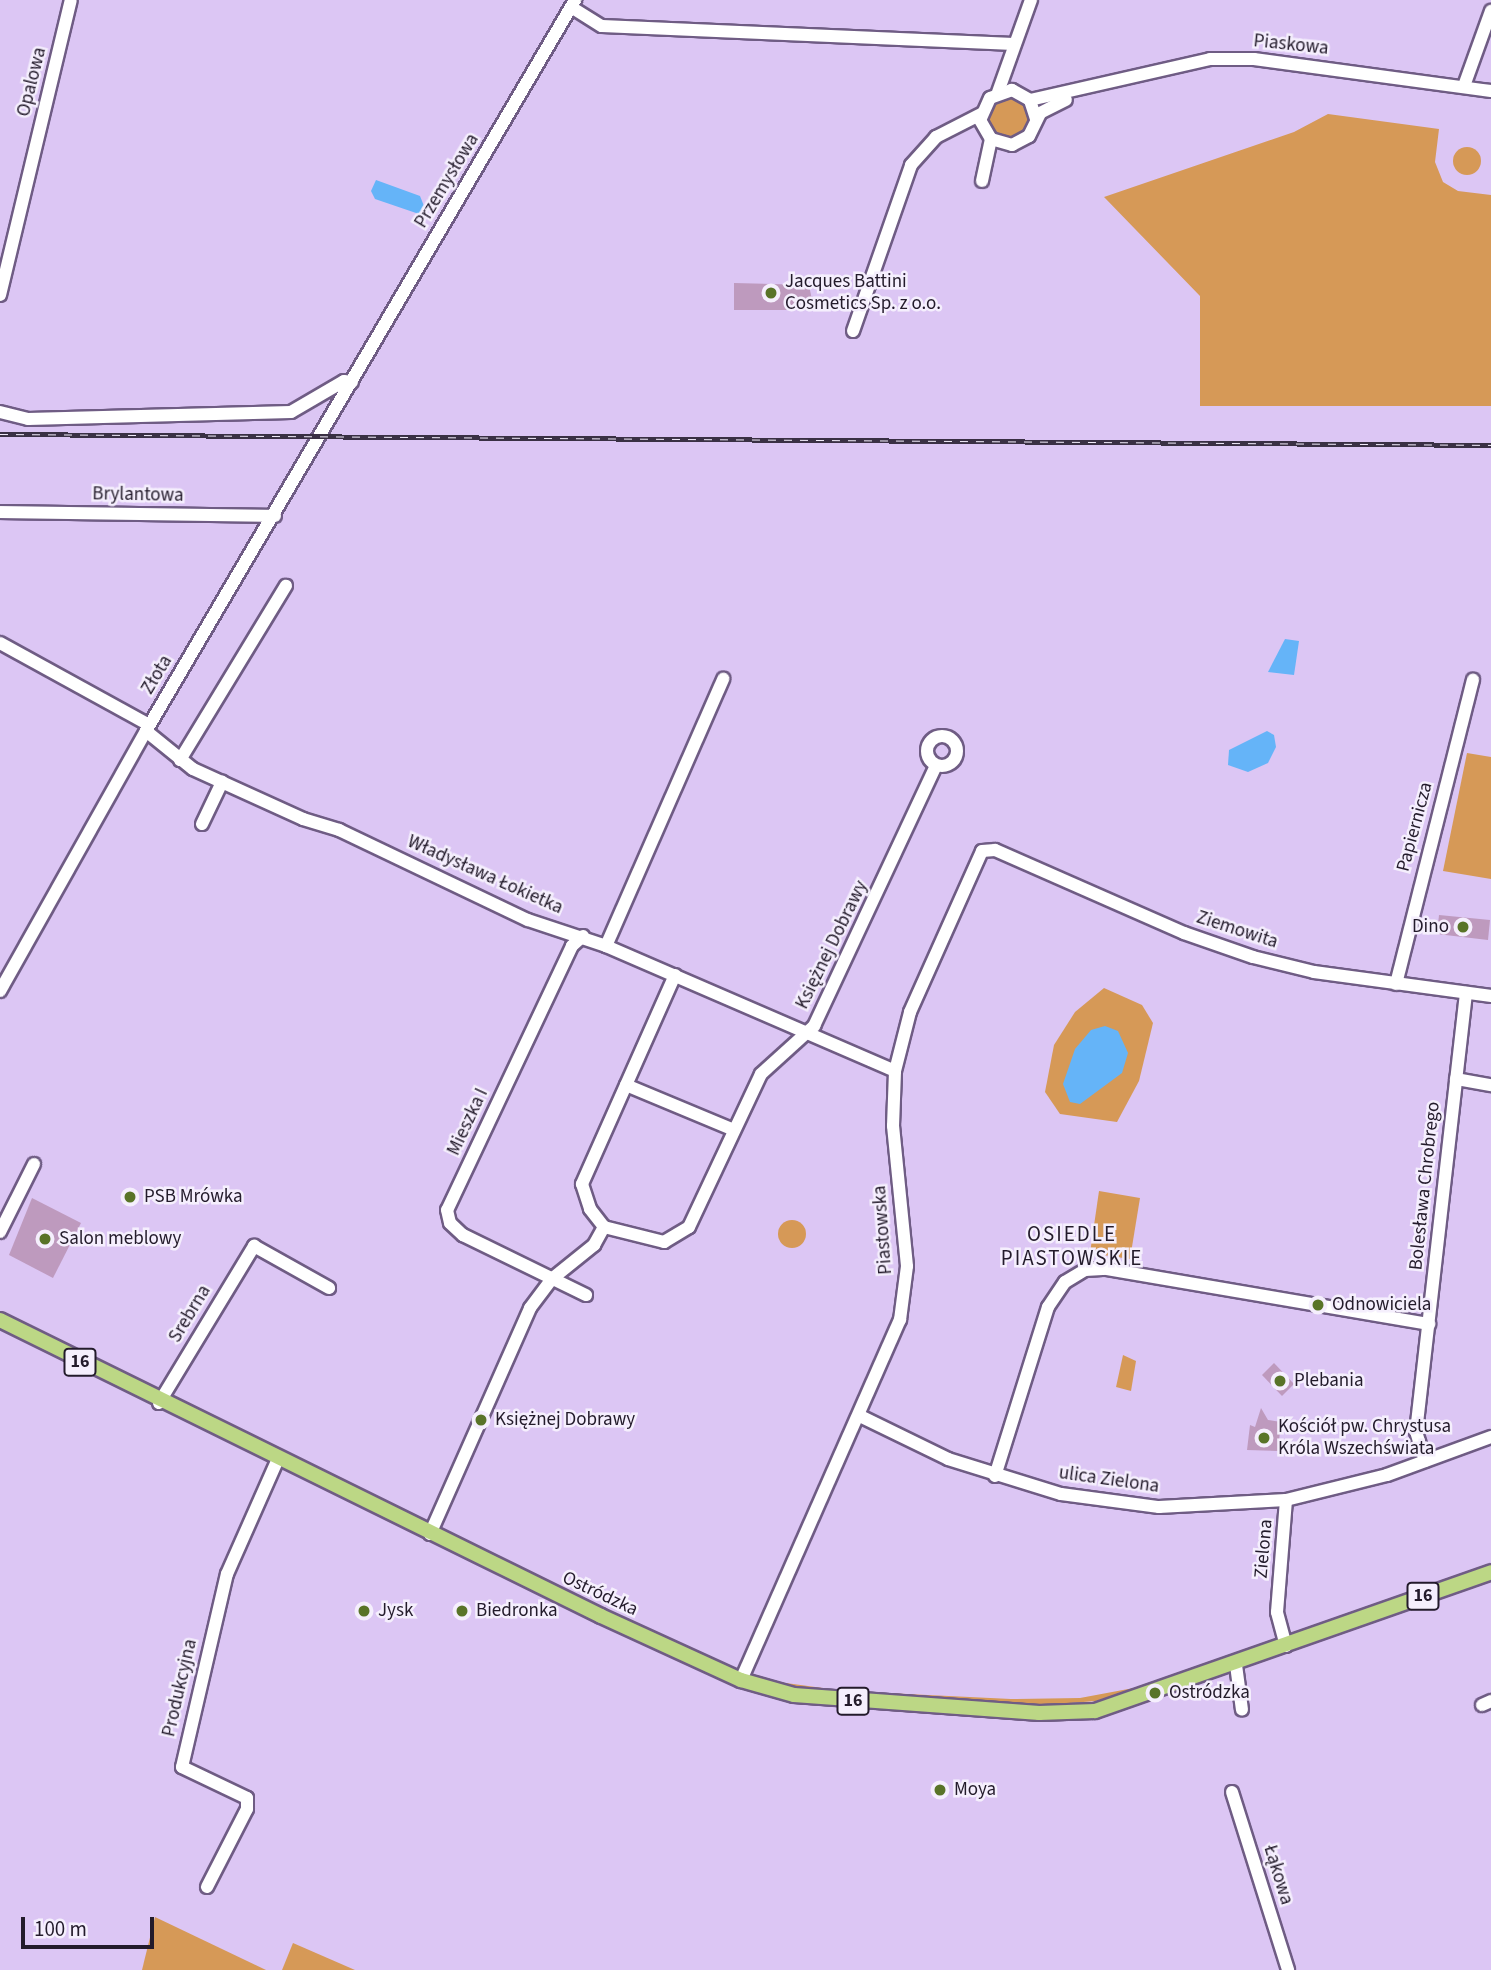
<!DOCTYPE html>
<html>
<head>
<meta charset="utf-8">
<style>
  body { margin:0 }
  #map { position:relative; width:1491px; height:1970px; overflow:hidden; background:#dcc6f4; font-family:"Source Sans 3",sans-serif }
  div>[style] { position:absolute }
  .green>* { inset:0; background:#d69957 }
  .round { border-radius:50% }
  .water>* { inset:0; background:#65b4f8 }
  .building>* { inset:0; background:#be9abe }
  .roads { filter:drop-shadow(2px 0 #6f5c84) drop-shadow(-2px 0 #6f5c84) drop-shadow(0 2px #6f5c84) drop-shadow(0 -2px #6f5c84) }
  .minor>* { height:12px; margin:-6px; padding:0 6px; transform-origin:6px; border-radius:6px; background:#fff }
  .minor>.ring { margin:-6px; padding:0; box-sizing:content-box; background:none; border:12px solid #fff; border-radius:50% }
  .major>* { height:14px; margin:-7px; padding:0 7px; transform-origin:7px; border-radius:7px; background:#bcd785 }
  .rail>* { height:5px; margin-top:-2.5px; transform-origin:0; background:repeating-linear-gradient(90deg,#f5effd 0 8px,#3a3044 0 16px); box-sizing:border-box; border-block:2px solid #3a3044 }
  .dots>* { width:19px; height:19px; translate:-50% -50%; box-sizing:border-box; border:4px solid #f5effd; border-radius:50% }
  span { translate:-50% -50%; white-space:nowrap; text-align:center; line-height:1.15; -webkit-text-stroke:5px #f5effd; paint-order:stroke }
  .shield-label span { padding:2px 5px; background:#f5effd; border:2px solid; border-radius:5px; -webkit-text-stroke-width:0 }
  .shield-label { font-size:18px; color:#231b2b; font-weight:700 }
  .street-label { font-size:19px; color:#231b2b }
  .poi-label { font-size:19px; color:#231b2b }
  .left { translate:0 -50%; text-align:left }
  .right { translate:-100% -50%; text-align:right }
  .neighbourhood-label { font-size:21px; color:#231b2b; letter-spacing:2px }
  .scale { position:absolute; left:21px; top:1917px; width:133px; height:32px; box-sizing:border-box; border:4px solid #231b2b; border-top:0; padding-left:9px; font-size:21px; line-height:24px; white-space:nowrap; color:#231b2b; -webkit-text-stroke:5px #f5effd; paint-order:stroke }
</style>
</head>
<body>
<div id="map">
  <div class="green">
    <div class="round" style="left:989px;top:98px;width:40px;height:40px"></div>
    <div style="clip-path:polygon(1328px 114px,1439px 129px,1435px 162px,1443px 182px,1458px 191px,1491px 195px,1491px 406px,1200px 406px,1200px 296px,1104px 197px,1294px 132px)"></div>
    <div class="round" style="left:1453px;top:147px;width:28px;height:28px"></div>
    <div style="clip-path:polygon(1467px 753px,1491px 757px,1491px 879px,1443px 871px)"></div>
    <div style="clip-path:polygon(1104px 988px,1142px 1005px,1153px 1023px,1139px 1081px,1117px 1122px,1060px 1114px,1045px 1092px,1054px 1045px,1075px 1012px)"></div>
    <div style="clip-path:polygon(1099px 1191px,1140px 1198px,1130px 1259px,1090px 1253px)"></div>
    <div class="round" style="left:778px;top:1220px;width:28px;height:28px"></div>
    <div style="clip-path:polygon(1123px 1355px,1136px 1361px,1131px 1391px,1116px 1387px)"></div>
    <div style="clip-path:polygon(771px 1681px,845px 1691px,1011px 1699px,1080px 1698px,1139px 1687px,1096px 1701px,1045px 1705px,810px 1691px)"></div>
    <div style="clip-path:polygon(155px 1917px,266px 1970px,142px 1970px)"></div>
    <div style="clip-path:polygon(293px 1943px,355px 1970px,282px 1970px)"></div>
  </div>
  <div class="water">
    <div style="clip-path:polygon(376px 180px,420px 196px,424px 206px,419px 214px,375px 199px,371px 191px)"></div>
    <div style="clip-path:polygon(1285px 639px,1299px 641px,1294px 675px,1268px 672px)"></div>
    <div style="clip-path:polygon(1267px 731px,1274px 735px,1276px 747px,1268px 763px,1248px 772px,1228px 765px,1229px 750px)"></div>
    <div style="clip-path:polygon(1105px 1026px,1118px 1031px,1128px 1053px,1122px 1073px,1080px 1104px,1070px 1102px,1063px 1084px,1075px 1049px,1091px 1030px)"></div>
  </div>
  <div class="building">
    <div style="clip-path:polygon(734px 283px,809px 285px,814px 310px,734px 310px)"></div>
    <div style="clip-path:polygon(1439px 915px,1490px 920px,1488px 940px,1437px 934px)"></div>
    <div style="clip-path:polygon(32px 1198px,81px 1223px,53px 1278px,9px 1255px)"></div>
    <div style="clip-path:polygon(1274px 1363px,1294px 1384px,1282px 1396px,1262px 1375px)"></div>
    <div style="clip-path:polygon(1261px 1408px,1268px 1420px,1281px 1422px,1278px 1451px,1247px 1450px,1250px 1425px,1255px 1427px)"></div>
  </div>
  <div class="roads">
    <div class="minor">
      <div style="left:571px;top:7px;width:36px;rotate:32deg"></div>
      <div style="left:602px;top:26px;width:412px;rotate:2.5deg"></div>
      <div style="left:1464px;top:86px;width:80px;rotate:-70.2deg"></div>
      <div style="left:998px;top:92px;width:98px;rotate:-70.3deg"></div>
      <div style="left:1030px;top:100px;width:185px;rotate:-12.8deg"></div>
      <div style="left:1210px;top:59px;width:44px"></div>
      <div style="left:1254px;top:59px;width:239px;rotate:7.7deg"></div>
      <div style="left:1036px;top:119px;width:20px;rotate:-108deg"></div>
      <div style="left:1030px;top:100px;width:21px;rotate:-151deg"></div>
      <div style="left:1012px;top:90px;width:23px;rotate:160deg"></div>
      <div style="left:990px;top:98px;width:24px;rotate:114deg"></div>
      <div style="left:980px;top:120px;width:22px;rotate:60deg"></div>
      <div style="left:991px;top:139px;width:22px;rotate:16deg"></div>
      <div style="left:1012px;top:145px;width:19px;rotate:-28deg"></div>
      <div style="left:1029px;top:136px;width:25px;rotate:-64deg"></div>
      <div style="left:1040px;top:113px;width:29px;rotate:-27deg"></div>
      <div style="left:982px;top:181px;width:43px;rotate:-77.9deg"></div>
      <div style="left:0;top:295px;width:303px;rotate:-76.5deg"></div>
      <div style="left:853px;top:331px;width:176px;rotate:-70.7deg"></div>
      <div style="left:911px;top:165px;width:38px;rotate:-48deg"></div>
      <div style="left:936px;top:137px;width:51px;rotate:-27.1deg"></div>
      <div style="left:0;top:412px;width:29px;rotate:14deg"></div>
      <div style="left:28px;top:419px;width:263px;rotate:-1.5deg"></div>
      <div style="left:291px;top:412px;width:61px;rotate:-30.3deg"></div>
      <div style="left:344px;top:381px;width:8px;rotate:7deg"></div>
      <div style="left:0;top:512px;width:275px;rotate:0.8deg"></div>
      <div style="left:0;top:643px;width:170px;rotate:28.8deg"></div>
      <div style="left:146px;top:731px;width:60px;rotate:39deg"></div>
      <div style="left:193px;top:769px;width:121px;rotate:24.4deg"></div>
      <div style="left:303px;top:819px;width:38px;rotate:17deg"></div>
      <div style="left:339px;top:830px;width:209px;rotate:25.5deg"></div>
      <div style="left:528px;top:920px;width:82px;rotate:18.4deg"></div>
      <div style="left:606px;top:946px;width:315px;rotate:23.4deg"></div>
      <div class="ring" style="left:927px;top:736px;width:18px;height:18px"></div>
      <div style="left:180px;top:760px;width:204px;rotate:-58.7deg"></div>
      <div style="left:202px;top:824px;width:47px;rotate:-64.5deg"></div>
      <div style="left:583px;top:936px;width:15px;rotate:138deg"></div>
      <div style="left:572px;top:946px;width:292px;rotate:115.3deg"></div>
      <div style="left:447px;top:1210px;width:13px;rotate:77deg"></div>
      <div style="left:450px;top:1223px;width:18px;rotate:43deg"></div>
      <div style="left:463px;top:1235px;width:137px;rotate:26deg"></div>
      <div style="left:606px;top:946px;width:292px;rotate:-66.3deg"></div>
      <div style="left:675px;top:975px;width:229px;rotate:114deg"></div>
      <div style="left:582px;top:1184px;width:26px;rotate:72deg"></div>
      <div style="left:590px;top:1209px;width:23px;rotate:52deg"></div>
      <div style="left:604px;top:1227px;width:62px;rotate:14deg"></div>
      <div style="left:664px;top:1242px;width:29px;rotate:-31deg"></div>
      <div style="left:689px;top:1227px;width:169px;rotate:-64.8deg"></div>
      <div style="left:761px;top:1074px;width:72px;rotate:-42.2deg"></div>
      <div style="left:814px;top:1026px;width:285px;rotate:-64.9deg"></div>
      <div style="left:1396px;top:984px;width:314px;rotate:-75.8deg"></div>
      <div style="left:0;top:991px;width:298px;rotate:-60.7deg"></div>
      <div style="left:146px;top:731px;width:848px;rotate:-59.59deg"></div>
      <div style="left:1456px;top:1079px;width:36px;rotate:10deg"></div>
      <div style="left:626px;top:1085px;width:117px;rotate:22.6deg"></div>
      <div style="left:0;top:1232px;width:76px;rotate:-63.4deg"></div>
      <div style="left:159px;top:1403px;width:184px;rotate:-58.8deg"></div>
      <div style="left:254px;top:1246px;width:86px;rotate:29.2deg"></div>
      <div style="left:860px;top:1416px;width:98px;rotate:26deg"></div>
      <div style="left:948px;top:1459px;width:118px;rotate:17.2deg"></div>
      <div style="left:1061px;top:1494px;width:99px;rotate:7.6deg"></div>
      <div style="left:1159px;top:1507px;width:127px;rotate:-3.2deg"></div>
      <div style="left:1425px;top:1461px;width:30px;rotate:-107deg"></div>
      <div style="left:1416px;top:1432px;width:442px;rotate:-83.5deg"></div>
      <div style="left:995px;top:1476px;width:177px;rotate:-72.6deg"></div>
      <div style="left:1048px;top:1307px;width:30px;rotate:-56deg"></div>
      <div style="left:1065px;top:1282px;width:23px;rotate:-31deg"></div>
      <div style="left:1085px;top:1270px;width:22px;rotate:-3deg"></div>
      <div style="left:1107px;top:1269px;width:327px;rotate:9.7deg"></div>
      <div style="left:430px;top:1534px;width:247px;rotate:-66.1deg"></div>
      <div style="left:530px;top:1308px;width:38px;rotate:-53deg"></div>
      <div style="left:553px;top:1278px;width:53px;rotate:-38.8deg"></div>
      <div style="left:594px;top:1245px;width:21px;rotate:-61deg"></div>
      <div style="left:1286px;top:1646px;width:35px;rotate:-105deg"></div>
      <div style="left:1277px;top:1612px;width:112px;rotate:-85.4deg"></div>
      <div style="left:1286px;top:1500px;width:104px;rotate:-13.9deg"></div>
      <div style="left:1387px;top:1475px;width:111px;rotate:-20.1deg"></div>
      <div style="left:1236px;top:1665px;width:45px;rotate:82.4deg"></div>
      <div style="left:741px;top:1680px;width:394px;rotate:-66.2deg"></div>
      <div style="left:900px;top:1320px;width:54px;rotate:-82.6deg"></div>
      <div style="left:907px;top:1266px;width:141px;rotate:-95.7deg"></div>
      <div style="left:893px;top:1126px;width:55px;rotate:-87.9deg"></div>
      <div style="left:895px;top:1071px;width:61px;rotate:-75.7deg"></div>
      <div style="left:910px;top:1012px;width:176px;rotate:-65.9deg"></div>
      <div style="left:982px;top:851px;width:13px;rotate:-4deg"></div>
      <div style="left:995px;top:850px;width:206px;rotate:23.7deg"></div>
      <div style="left:1184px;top:933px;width:73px;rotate:19.2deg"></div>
      <div style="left:1253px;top:957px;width:63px;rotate:13.8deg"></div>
      <div style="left:1314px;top:972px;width:179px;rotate:7.7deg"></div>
      <div style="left:1482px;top:1705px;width:10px;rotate:-24deg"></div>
      <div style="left:1232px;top:1792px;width:187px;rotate:72.5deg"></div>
      <div style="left:207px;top:1887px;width:88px;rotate:-62.9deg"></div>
      <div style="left:247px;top:1809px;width:11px;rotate:-90deg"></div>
      <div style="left:247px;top:1798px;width:72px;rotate:-154.5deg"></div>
      <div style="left:182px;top:1767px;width:198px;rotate:-76.9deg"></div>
      <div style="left:227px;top:1574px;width:126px;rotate:-66.1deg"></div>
    </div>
    <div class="major">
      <div style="left:0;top:1320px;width:670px;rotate:26.22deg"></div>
      <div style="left:601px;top:1616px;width:154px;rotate:24.6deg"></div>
      <div style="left:741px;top:1680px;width:55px;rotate:15.8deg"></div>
      <div style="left:794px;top:1695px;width:246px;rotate:4.2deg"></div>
      <div style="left:1039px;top:1713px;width:56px;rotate:-2deg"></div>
      <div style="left:1095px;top:1711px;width:420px;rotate:-19.3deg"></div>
    </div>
  </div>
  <div class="rail">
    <div style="left:0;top:434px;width:1491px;rotate:0.42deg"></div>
  </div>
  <div class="dots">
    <div style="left:771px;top:293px;background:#597428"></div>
    <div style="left:1463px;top:927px;background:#597428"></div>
    <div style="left:130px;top:1197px;background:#597428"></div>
    <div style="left:45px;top:1239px;background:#597428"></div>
    <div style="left:1318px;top:1305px;background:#597428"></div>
    <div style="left:1280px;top:1381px;background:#597428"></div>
    <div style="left:481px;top:1420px;background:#597428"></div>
    <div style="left:1264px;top:1438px;background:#597428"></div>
    <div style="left:364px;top:1611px;background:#597428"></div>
    <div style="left:462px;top:1611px;background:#597428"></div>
    <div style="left:1155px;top:1693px;background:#597428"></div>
    <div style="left:940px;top:1790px;background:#597428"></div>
  </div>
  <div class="shield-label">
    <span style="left:80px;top:1362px">16</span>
    <span style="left:1423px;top:1596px">16</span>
    <span style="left:853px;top:1701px">16</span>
  </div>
  <div class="street-label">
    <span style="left:1291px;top:45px;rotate:6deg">Piaskowa</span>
    <span style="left:32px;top:82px;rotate:-76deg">Opalowa</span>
    <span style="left:447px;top:181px;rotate:-59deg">Przemysłowa</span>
    <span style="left:138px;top:495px;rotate:1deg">Brylantowa</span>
    <span style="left:157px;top:675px;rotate:-59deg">Złota</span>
    <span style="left:1415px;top:827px;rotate:-75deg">Papiernicza</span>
    <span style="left:485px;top:875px;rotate:24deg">Władysława Łokietka</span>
    <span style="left:1237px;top:930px;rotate:18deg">Ziemowita</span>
    <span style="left:832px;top:945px;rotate:-64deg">Księżnej Dobrawy</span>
    <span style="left:468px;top:1122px;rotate:-65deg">Mieszka I</span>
    <span style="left:1425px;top:1186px;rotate:-84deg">Bolesława Chrobrego</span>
    <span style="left:883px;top:1230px;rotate:-94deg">Piastowska</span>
    <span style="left:190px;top:1314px;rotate:-59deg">Srebrna</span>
    <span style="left:1109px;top:1480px;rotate:8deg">ulica Zielona</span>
    <span style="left:1264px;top:1549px;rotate:-85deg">Zielona</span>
    <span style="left:600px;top:1594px;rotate:25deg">Ostródzka</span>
    <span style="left:180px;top:1688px;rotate:-77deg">Produkcyjna</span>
    <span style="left:1278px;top:1875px;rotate:73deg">Łąkowa</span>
  </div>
  <div class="poi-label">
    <span class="left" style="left:785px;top:293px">Jacques Battini<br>Cosmetics Sp. z o.o.</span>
    <span class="right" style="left:1449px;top:927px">Dino</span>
    <span class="left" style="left:144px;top:1197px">PSB Mrówka</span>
    <span class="left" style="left:59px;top:1239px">Salon meblowy</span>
    <span class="left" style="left:1332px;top:1305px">Odnowiciela</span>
    <span class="left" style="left:1294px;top:1381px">Plebania</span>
    <span class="left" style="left:495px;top:1420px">Księżnej Dobrawy</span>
    <span class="left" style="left:1278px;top:1438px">Kościół pw. Chrystusa<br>Króla Wszechświata</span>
    <span class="left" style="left:378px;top:1611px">Jysk</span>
    <span class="left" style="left:476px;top:1611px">Biedronka</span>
    <span class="left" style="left:1169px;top:1693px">Ostródzka</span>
    <span class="left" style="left:954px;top:1790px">Moya</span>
  </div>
  <div class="neighbourhood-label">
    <span style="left:1072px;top:1246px">OSIEDLE<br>PIASTOWSKIE</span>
  </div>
  <div class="scale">100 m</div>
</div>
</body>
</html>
